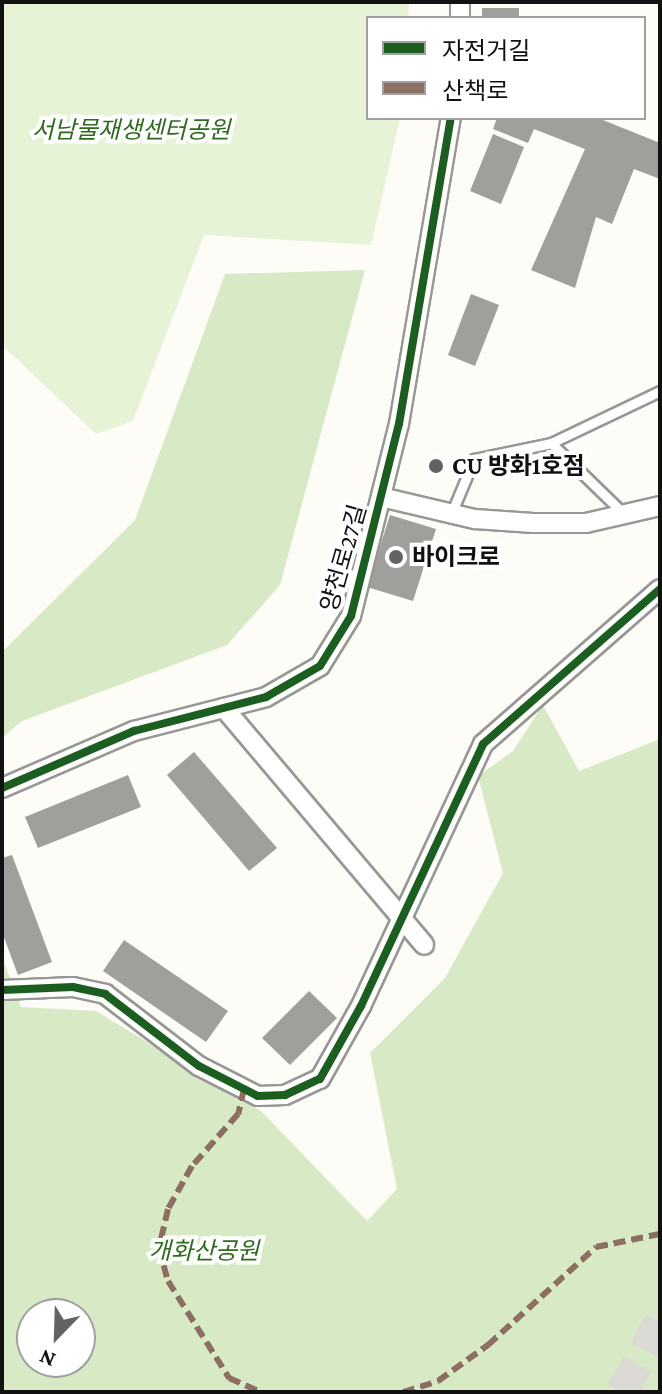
<!DOCTYPE html>
<html>
<head>
<meta charset="utf-8">
<style>
  body { margin:0 }
  #map { position:relative; width:662px; height:1394px; overflow:hidden; background:#fdfcf7; font-family:"Crimson Pro","Noto Sans KR",serif }
  div>[style] { position:absolute }
  .green>* { inset:0; background:#e7f3d7 }
  .forest>* { inset:0; background:#d8eac5 }
  .building>* { inset:0; background:#a19f9c }
  .trunk-tunnel>* { height:32px; margin-top:-16px; transform-origin:0; background:repeating-linear-gradient(90deg,#dad9d4 0 32px,transparent 0 48px) }
  .roads { filter:drop-shadow(2px 0 #979795) drop-shadow(-2px 0 #979795) drop-shadow(0 2px #979795) drop-shadow(0 -2px #979795) }
  .service>* { height:9px; margin:-4.5px; padding:0 4.5px; transform-origin:4.5px; border-radius:4.5px; background:#fffffe }
  .minor>* { height:18px; margin:-9px; padding:0 9px; transform-origin:9px; border-radius:9px; background:#fffffe }
  .quiet>* { height:6px; margin-top:-3px; transform-origin:0; background:repeating-linear-gradient(90deg,#8d6e63 0 12px,transparent 0 18px) }
  .cycleway>* { height:8px; margin:-4px; padding:0 4px; transform-origin:4px; border-radius:4px; background:#1b5e20 }
  .dots>* { width:22px; height:22px; translate:-50% -50%; box-sizing:border-box; border:4px solid #fff; border-radius:50% }
  span { translate:-50% -50%; white-space:nowrap; text-align:center; line-height:1.15; -webkit-text-stroke:8px #fff; paint-order:stroke }
  .park-label { font-size:24px; color:#2f6b1f; font-style:italic }
  .poi-label { font-size:24px; color:#111; font-weight:700 }
  .left { translate:0 -50%; text-align:left }
  .street-label { font-size:24px; color:#111 }
  .frame { position:absolute; inset:0; border:4px solid #111; pointer-events:none }
  .legend { position:absolute; left:366px; top:16px; width:280px; height:104px; box-sizing:border-box; background:#fff; border:2px solid #a0a0a0; margin:0; padding:10px 14px; list-style:none; font-size:24px; color:#111 }
  .legend li { display:flex; align-items:center; gap:16px; height:40px }
  .legend b { width:40px; border:2px solid #a0a0a0 }
  .north { position:absolute; left:16px; top:1298px; width:80px; height:80px; box-sizing:border-box; background:#fff; border:2px solid #a0a0a0; border-radius:50%; rotate:203deg; font-size:22px; font-weight:700; line-height:32px; text-align:center; color:#111 }
  .north::after { content:''; display:block; margin:auto; width:28px; height:36px; background:#646362; clip-path:polygon(50% 0,100% 100%,50% 72%,0 100%) }
</style>
</head>
<body>
<div id="map">
  <div class="green">
    <div style="clip-path:polygon(2px 2px,409px 2px,408px 18px,368px 18px,368px 118px,400px 118px,371px 245px,204px 235px,133px 421px,96px 434px,2px 345px)"></div>
  </div>
  <div class="forest">
    <div style="clip-path:polygon(365px 270px,280px 585px,227px 645px,22px 721px,2px 738px,2px 652px,135px 520px,225px 274px)"></div>
    <div style="clip-path:polygon(evenodd,543px 705px,579px 771px,660px 739px,660px 1392px,2px 1392px,2px 957px,21px 1007px,96px 1011px,261px 1111px,367px 1221px,397px 1189px,370px 1053px,445px 978px,503px 873px,478px 776px,513px 751px,543px 705px,32px 1314px,80px 1314px,80px 1362px,32px 1362px,32px 1314px)"></div>
  </div>
  <div class="building">
    <div style="clip-path:polygon(482px 8px,519px 8px,519px 18px,482px 18px)"></div>
    <div style="clip-path:polygon(497px 118px,598px 118px,660px 143px,660px 179px,634px 169px,612px 224px,596px 217px,575px 288px,531px 270px,585px 149px,534px 129px,528px 143px,493px 129px)"></div>
    <div style="clip-path:polygon(493px 134px,524px 147px,501px 204px,470px 191px)"></div>
    <div style="clip-path:polygon(471px 294px,499px 305px,475px 366px,448px 355px)"></div>
    <div style="clip-path:polygon(390px 515px,436px 529px,413px 601px,367px 587px)"></div>
    <div style="clip-path:polygon(194px 752px,277px 848px,249px 871px,167px 775px)"></div>
    <div style="clip-path:polygon(128px 775px,141px 807px,38px 848px,25px 817px)"></div>
    <div style="clip-path:polygon(12px 855px,52px 962px,18px 975px,2px 932px,2px 858px)"></div>
    <div style="clip-path:polygon(124px 940px,228px 1011px,206px 1042px,103px 971px)"></div>
    <div style="clip-path:polygon(309px 991px,337px 1018px,290px 1065px,262px 1038px)"></div>
  </div>
  <div class="trunk-tunnel">
    <div style="left:622px;top:1392px;width:80px;rotate:-61.5deg"></div>
  </div>
  <div class="roads">
    <div class="service">
      <div style="left:551px;top:443px;width:100px;rotate:44.2deg"></div>
      <div style="left:451px;top:514px;width:60px;rotate:-67.3deg"></div>
      <div style="left:474px;top:459px;width:79px;rotate:-11.7deg"></div>
      <div style="left:551px;top:443px;width:121px;rotate:-25.5deg"></div>
    </div>
    <div class="minor">
      <div style="left:460px;top:18px;width:16px;rotate:-90deg"></div>
      <div style="left:381px;top:497px;width:97px;rotate:13.2deg"></div>
      <div style="left:475px;top:519px;width:58px;rotate:3.9deg"></div>
      <div style="left:533px;top:523px;width:53px"></div>
      <div style="left:586px;top:523px;width:76px;rotate:-12.9deg"></div>
      <div style="left:224px;top:708px;width:310px;rotate:49.8deg"></div>
      <div style="left:2px;top:788px;width:144px;rotate:-23.4deg"></div>
      <div style="left:134px;top:731px;width:136px;rotate:-14.4deg"></div>
      <div style="left:266px;top:697px;width:62px;rotate:-29.9deg"></div>
      <div style="left:320px;top:666px;width:59px;rotate:-58.2deg"></div>
      <div style="left:351px;top:616px;width:198px;rotate:-76deg"></div>
      <div style="left:399px;top:424px;width:310px;rotate:-80.4deg"></div>
      <div style="left:2px;top:990px;width:71px;rotate:-2.4deg"></div>
      <div style="left:73px;top:987px;width:33px;rotate:12deg"></div>
      <div style="left:105px;top:994px;width:118px;rotate:37.5deg"></div>
      <div style="left:199px;top:1066px;width:66px;rotate:27deg"></div>
      <div style="left:258px;top:1096px;width:27px;rotate:-2deg"></div>
      <div style="left:285px;top:1095px;width:38px;rotate:-25deg"></div>
      <div style="left:320px;top:1079px;width:84px;rotate:-60.7deg"></div>
      <div style="left:361px;top:1006px;width:289px;rotate:-65deg"></div>
      <div style="left:483px;top:744px;width:235px;rotate:-41.2deg"></div>
    </div>
  </div>
  <div class="quiet">
    <div style="left:244px;top:1089px;width:26px;rotate:103deg"></div>
    <div style="left:238px;top:1114px;width:69px;rotate:131.5deg"></div>
    <div style="left:192px;top:1166px;width:49px;rotate:119.2deg"></div>
    <div style="left:168px;top:1209px;width:40px;rotate:103deg"></div>
    <div style="left:159px;top:1248px;width:34px;rotate:75deg"></div>
    <div style="left:168px;top:1281px;width:115px;rotate:57.8deg"></div>
    <div style="left:229px;top:1378px;width:34px;rotate:24deg"></div>
    <div style="left:403px;top:1392px;width:37px;rotate:-17deg"></div>
    <div style="left:438px;top:1381px;width:62px;rotate:-35.8deg"></div>
    <div style="left:488px;top:1345px;width:146px;rotate:-42.2deg"></div>
    <div style="left:596px;top:1247px;width:65px;rotate:-11.5deg"></div>
  </div>
  <div class="cycleway">
    <div style="left:2px;top:788px;width:144px;rotate:-23.4deg"></div>
    <div style="left:134px;top:731px;width:136px;rotate:-14.4deg"></div>
    <div style="left:266px;top:697px;width:62px;rotate:-29.9deg"></div>
    <div style="left:320px;top:666px;width:59px;rotate:-58.2deg"></div>
    <div style="left:351px;top:616px;width:198px;rotate:-76deg"></div>
    <div style="left:399px;top:424px;width:310px;rotate:-80.4deg"></div>
    <div style="left:2px;top:990px;width:71px;rotate:-2.4deg"></div>
    <div style="left:73px;top:987px;width:33px;rotate:12deg"></div>
    <div style="left:105px;top:994px;width:118px;rotate:37.5deg"></div>
    <div style="left:199px;top:1066px;width:66px;rotate:27deg"></div>
    <div style="left:258px;top:1096px;width:27px;rotate:-2deg"></div>
    <div style="left:285px;top:1095px;width:38px;rotate:-25deg"></div>
    <div style="left:320px;top:1079px;width:84px;rotate:-60.7deg"></div>
    <div style="left:361px;top:1006px;width:289px;rotate:-65deg"></div>
    <div style="left:483px;top:744px;width:235px;rotate:-41.2deg"></div>
  </div>
  <div class="dots">
    <div style="left:436px;top:466px;background:#646362"></div>
    <div style="left:396px;top:557px;background:#646362"></div>
  </div>
  <div class="park-label">
    <span style="left:131px;top:130px">서남물재생센터공원</span>
    <span style="left:204px;top:1251px">개화산공원</span>
  </div>
  <div class="poi-label">
    <span class="left" style="left:452px;top:466px">CU 방화1호점</span>
    <span class="left" style="left:412px;top:557px">바이크로</span>
  </div>
  <div class="street-label">
    <span style="left:343px;top:558px;rotate:-74deg">양천로27길</span>
  </div>
  <div class="frame"></div>
  <ul class="legend">
  <li><b style="height:10px;background:#1b5e20"></b>자전거길</li>
  <li><b style="height:10px;background:#8d6e63"></b>산책로</li>
  </ul>
  <div class="north">N</div>
</div>
</body>
</html>
